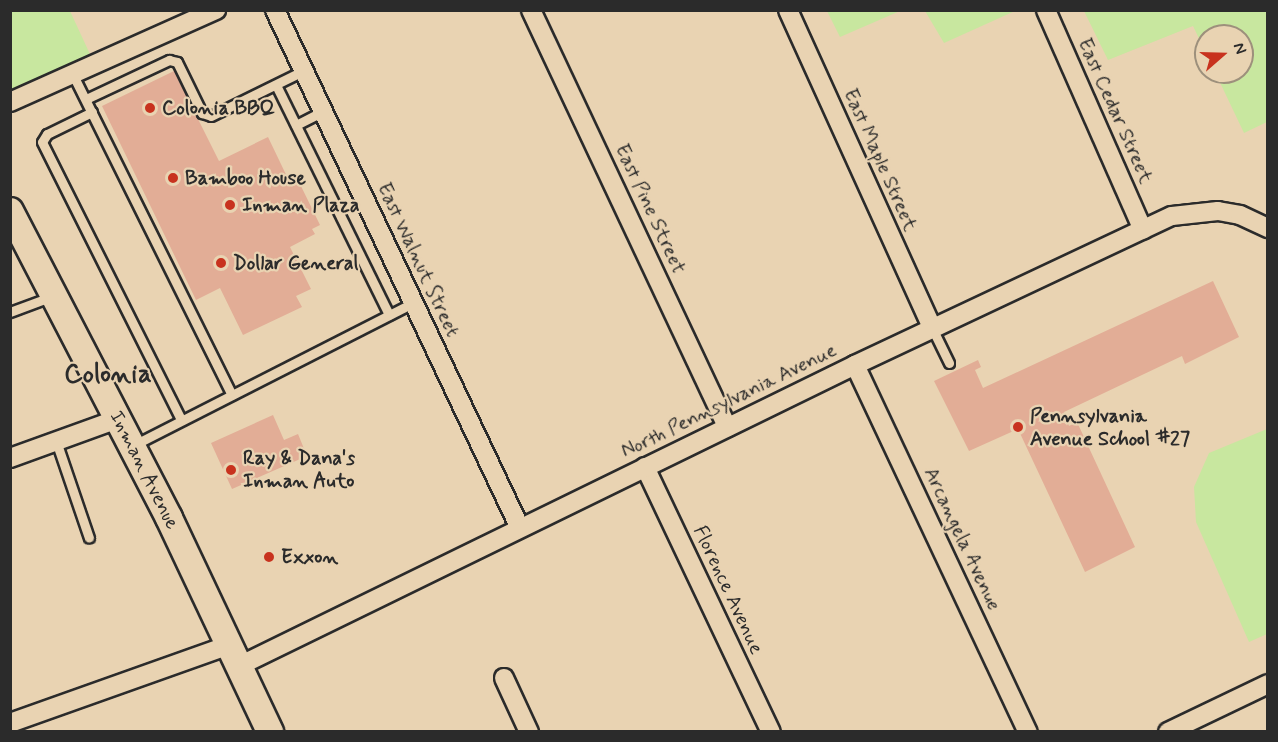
<!DOCTYPE html>
<html>
<head>
<meta charset="utf-8">
<style>
  body { margin:0 }
  #map { position:relative; width:1278px; height:742px; overflow:hidden; background:#e9d3b2; font-family:Mynerve,sans-serif }
  div>[style] { position:absolute }
  .green>* { inset:0; background:#c8e79f }
  .building>* { inset:0; background:#e2ad96 }
  .roads { filter:drop-shadow(2px 0 #2b2b2b) drop-shadow(-2px 0 #2b2b2b) drop-shadow(0 2px #2b2b2b) drop-shadow(0 -2px #2b2b2b) }
  .service>* { height:9px; margin:-4.5px; padding:0 4.5px; transform-origin:4.5px; border-radius:4.5px; background:#e9d3b2 }
  .minor>* { height:18px; margin:-9px; padding:0 9px; transform-origin:9px; border-radius:9px; background:#e9d3b2 }
  .secondary>* { height:26px; margin:-13px; padding:0 13px; transform-origin:13px; border-radius:13px; background:#e9d3b2 }
  .dots>* { width:16px; height:16px; translate:-50% -50%; box-sizing:border-box; border:3px solid #e9d3b2; border-radius:50% }
  span { translate:-50% -50%; white-space:nowrap; text-align:center; line-height:1.15; -webkit-text-stroke:4.5px #e9d3b2; paint-order:stroke }
  .poi-label { font-size:20px; color:#2b2b2b; font-weight:700 }
  .left { translate:0 -50%; text-align:left }
  .street-label { font-size:20px; color:#2b2b2b }
  .district-label { font-size:26px; color:#2b2b2b; font-weight:700 }
  .frame { position:absolute; inset:0; border:12px solid #2b2b2b; pointer-events:none }
  .north { position:absolute; left:1194px; top:24px; width:60px; height:60px; box-sizing:border-box; background:#e9d3b2; border:2px solid #9d907c; border-radius:50%; rotate:70deg; font-size:16px; font-weight:700; line-height:24px; text-align:center; color:#2b2b2b }
  .north::after { content:''; display:block; margin:auto; width:21px; height:27px; background:#c8321e; clip-path:polygon(50% 0,100% 100%,50% 72%,0 100%) }
</style>
</head>
<body>
<div id="map">
  <div class="green">
    <div style="clip-path:polygon(10px 11px,70px 11px,95px 65px,11px 104px)"></div>
    <div style="clip-path:polygon(827px 11px,900px 11px,840px 37px)"></div>
    <div style="clip-path:polygon(925px 11px,1015px 11px,944px 43px)"></div>
    <div style="clip-path:polygon(1084px 11px,1267px 11px,1267px 122px,1244px 133px,1215px 72px,1242px 72px,1242px 36px,1206px 36px,1206px 53px,1193px 26px,1108px 60px)"></div>
    <div style="clip-path:polygon(1267px 429px,1267px 634px,1249px 642px,1196px 522px,1194px 487px,1209px 453px)"></div>
  </div>
  <div class="building">
    <div style="clip-path:polygon(174px 71px,219px 161px,268px 137px,291px 185px,299px 182px,320px 225px,312px 229px,315px 234px,290px 247px,311px 289px,296px 296px,302px 307px,243px 335px,220px 288px,196px 300px,102px 106px)"></div>
    <div style="clip-path:polygon(1213px 281px,1239px 337px,1185px 364px,1182px 356px,1064px 412px,1069px 426px,1077px 422px,1135px 547px,1085px 572px,1018px 429px,969px 451px,934px 381px,978px 360px,981px 367px,975px 370px,983px 388px)"></div>
    <div style="clip-path:polygon(273px 415px,284px 440px,298px 434px,307px 456px,232px 489px,211px 443px)"></div>
  </div>
  <div class="roads">
    <div class="service">
      <div style="left:73px;top:75px;width:357px;rotate:63.6deg"></div>
      <div style="left:276px;top:85px;width:256px;rotate:63.8deg"></div>
      <div style="left:86px;top:99px;width:92px;rotate:-25.2deg"></div>
      <div style="left:169px;top:60px;width:8px;rotate:14deg"></div>
      <div style="left:177px;top:62px;width:57px;rotate:63.9deg"></div>
      <div style="left:202px;top:113px;width:9px;rotate:18deg"></div>
      <div style="left:211px;top:116px;width:102px;rotate:-26.1deg"></div>
      <div style="left:92px;top:112px;width:50px;rotate:153.9deg"></div>
      <div style="left:47px;top:134px;width:9px;rotate:122deg"></div>
      <div style="left:42px;top:142px;width:311px;rotate:63.4deg"></div>
      <div style="left:296px;top:125px;width:30px;rotate:-27deg"></div>
      <div style="left:10px;top:312px;width:46px;rotate:-20.4deg"></div>
      <div style="left:932px;top:328px;width:39px;rotate:64deg"></div>
      <div style="left:56px;top:441px;width:102px;rotate:71.2deg"></div>
      <div style="left:132px;top:446px;width:315px;rotate:-27deg"></div>
    </div>
    <div class="minor">
      <div style="left:275px;top:10px;width:573px;rotate:64.69deg"></div>
      <div style="left:531px;top:10px;width:461px;rotate:64.8deg"></div>
      <div style="left:788px;top:10px;width:349px;rotate:65.6deg"></div>
      <div style="left:1046px;top:10px;width:240px;rotate:66.2deg"></div>
      <div style="left:10px;top:102px;width:226px;rotate:-24.1deg"></div>
      <div style="left:855px;top:365px;width:406px;rotate:64.8deg"></div>
      <div style="left:10px;top:458px;width:115px;rotate:-19.9deg"></div>
      <div style="left:645px;top:467px;width:293px;rotate:64.6deg"></div>
      <div style="left:239px;top:666px;width:686px;rotate:-26.04deg"></div>
      <div style="left:855px;top:365px;width:350px;rotate:-25.2deg"></div>
      <div style="left:1172px;top:216px;width:46px;rotate:-6.2deg"></div>
      <div style="left:1218px;top:211px;width:22px;rotate:10deg"></div>
      <div style="left:1240px;top:215px;width:31px;rotate:25deg"></div>
      <div style="left:504px;top:678px;width:60px;rotate:65.2deg"></div>
      <div style="left:10px;top:723px;width:232px;rotate:-19.6deg"></div>
      <div style="left:1168px;top:732px;width:111px;rotate:-25.6deg"></div>
    </div>
    <div class="secondary">
      <div style="left:10px;top:211px;width:346px;rotate:62.6deg"></div>
      <div style="left:169px;top:518px;width:237px;rotate:64.7deg"></div>
    </div>
  </div>
  <div class="dots">
    <div style="left:150px;top:108px;background:#c8321e"></div>
    <div style="left:173px;top:178px;background:#c8321e"></div>
    <div style="left:230px;top:205px;background:#c8321e"></div>
    <div style="left:221px;top:263px;background:#c8321e"></div>
    <div style="left:1018px;top:427px;background:#c8321e"></div>
    <div style="left:231px;top:470px;background:#c8321e"></div>
    <div style="left:269px;top:557px;background:#c8321e"></div>
  </div>
  <div class="poi-label">
    <span class="left" style="left:162px;top:108px">Colonia BBQ</span>
    <span class="left" style="left:185px;top:178px">Bamboo House</span>
    <span class="left" style="left:242px;top:205px">Inman Plaza</span>
    <span class="left" style="left:233px;top:263px">Dollar General</span>
    <span class="left" style="left:1030px;top:428px">Pennsylvania<br>Avenue School #27</span>
    <span class="left" style="left:243px;top:470px">Ray &amp; Dana's<br>Inman Auto</span>
    <span class="left" style="left:281px;top:557px">Exxon</span>
  </div>
  <div class="street-label">
    <span style="left:1115px;top:111px;rotate:66deg">East Cedar Street</span>
    <span style="left:880px;top:160px;rotate:66deg">East Maple Street</span>
    <span style="left:650px;top:209px;rotate:65deg">East Pine Street</span>
    <span style="left:418px;top:260px;rotate:65deg">East Walnut Street</span>
    <span style="left:729px;top:401px;rotate:-26deg">North Pennsylvania Avenue</span>
    <span style="left:144px;top:470px;rotate:63deg">Inman Avenue</span>
    <span style="left:962px;top:539px;rotate:65deg">Arcangela Avenue</span>
    <span style="left:728px;top:590px;rotate:65deg">Florence Avenue</span>
  </div>
  <div class="district-label">
    <span style="left:108px;top:376px">Colonia</span>
  </div>
  <div class="frame"></div>
  <div class="north">N</div>
</div>
</body>
</html>
